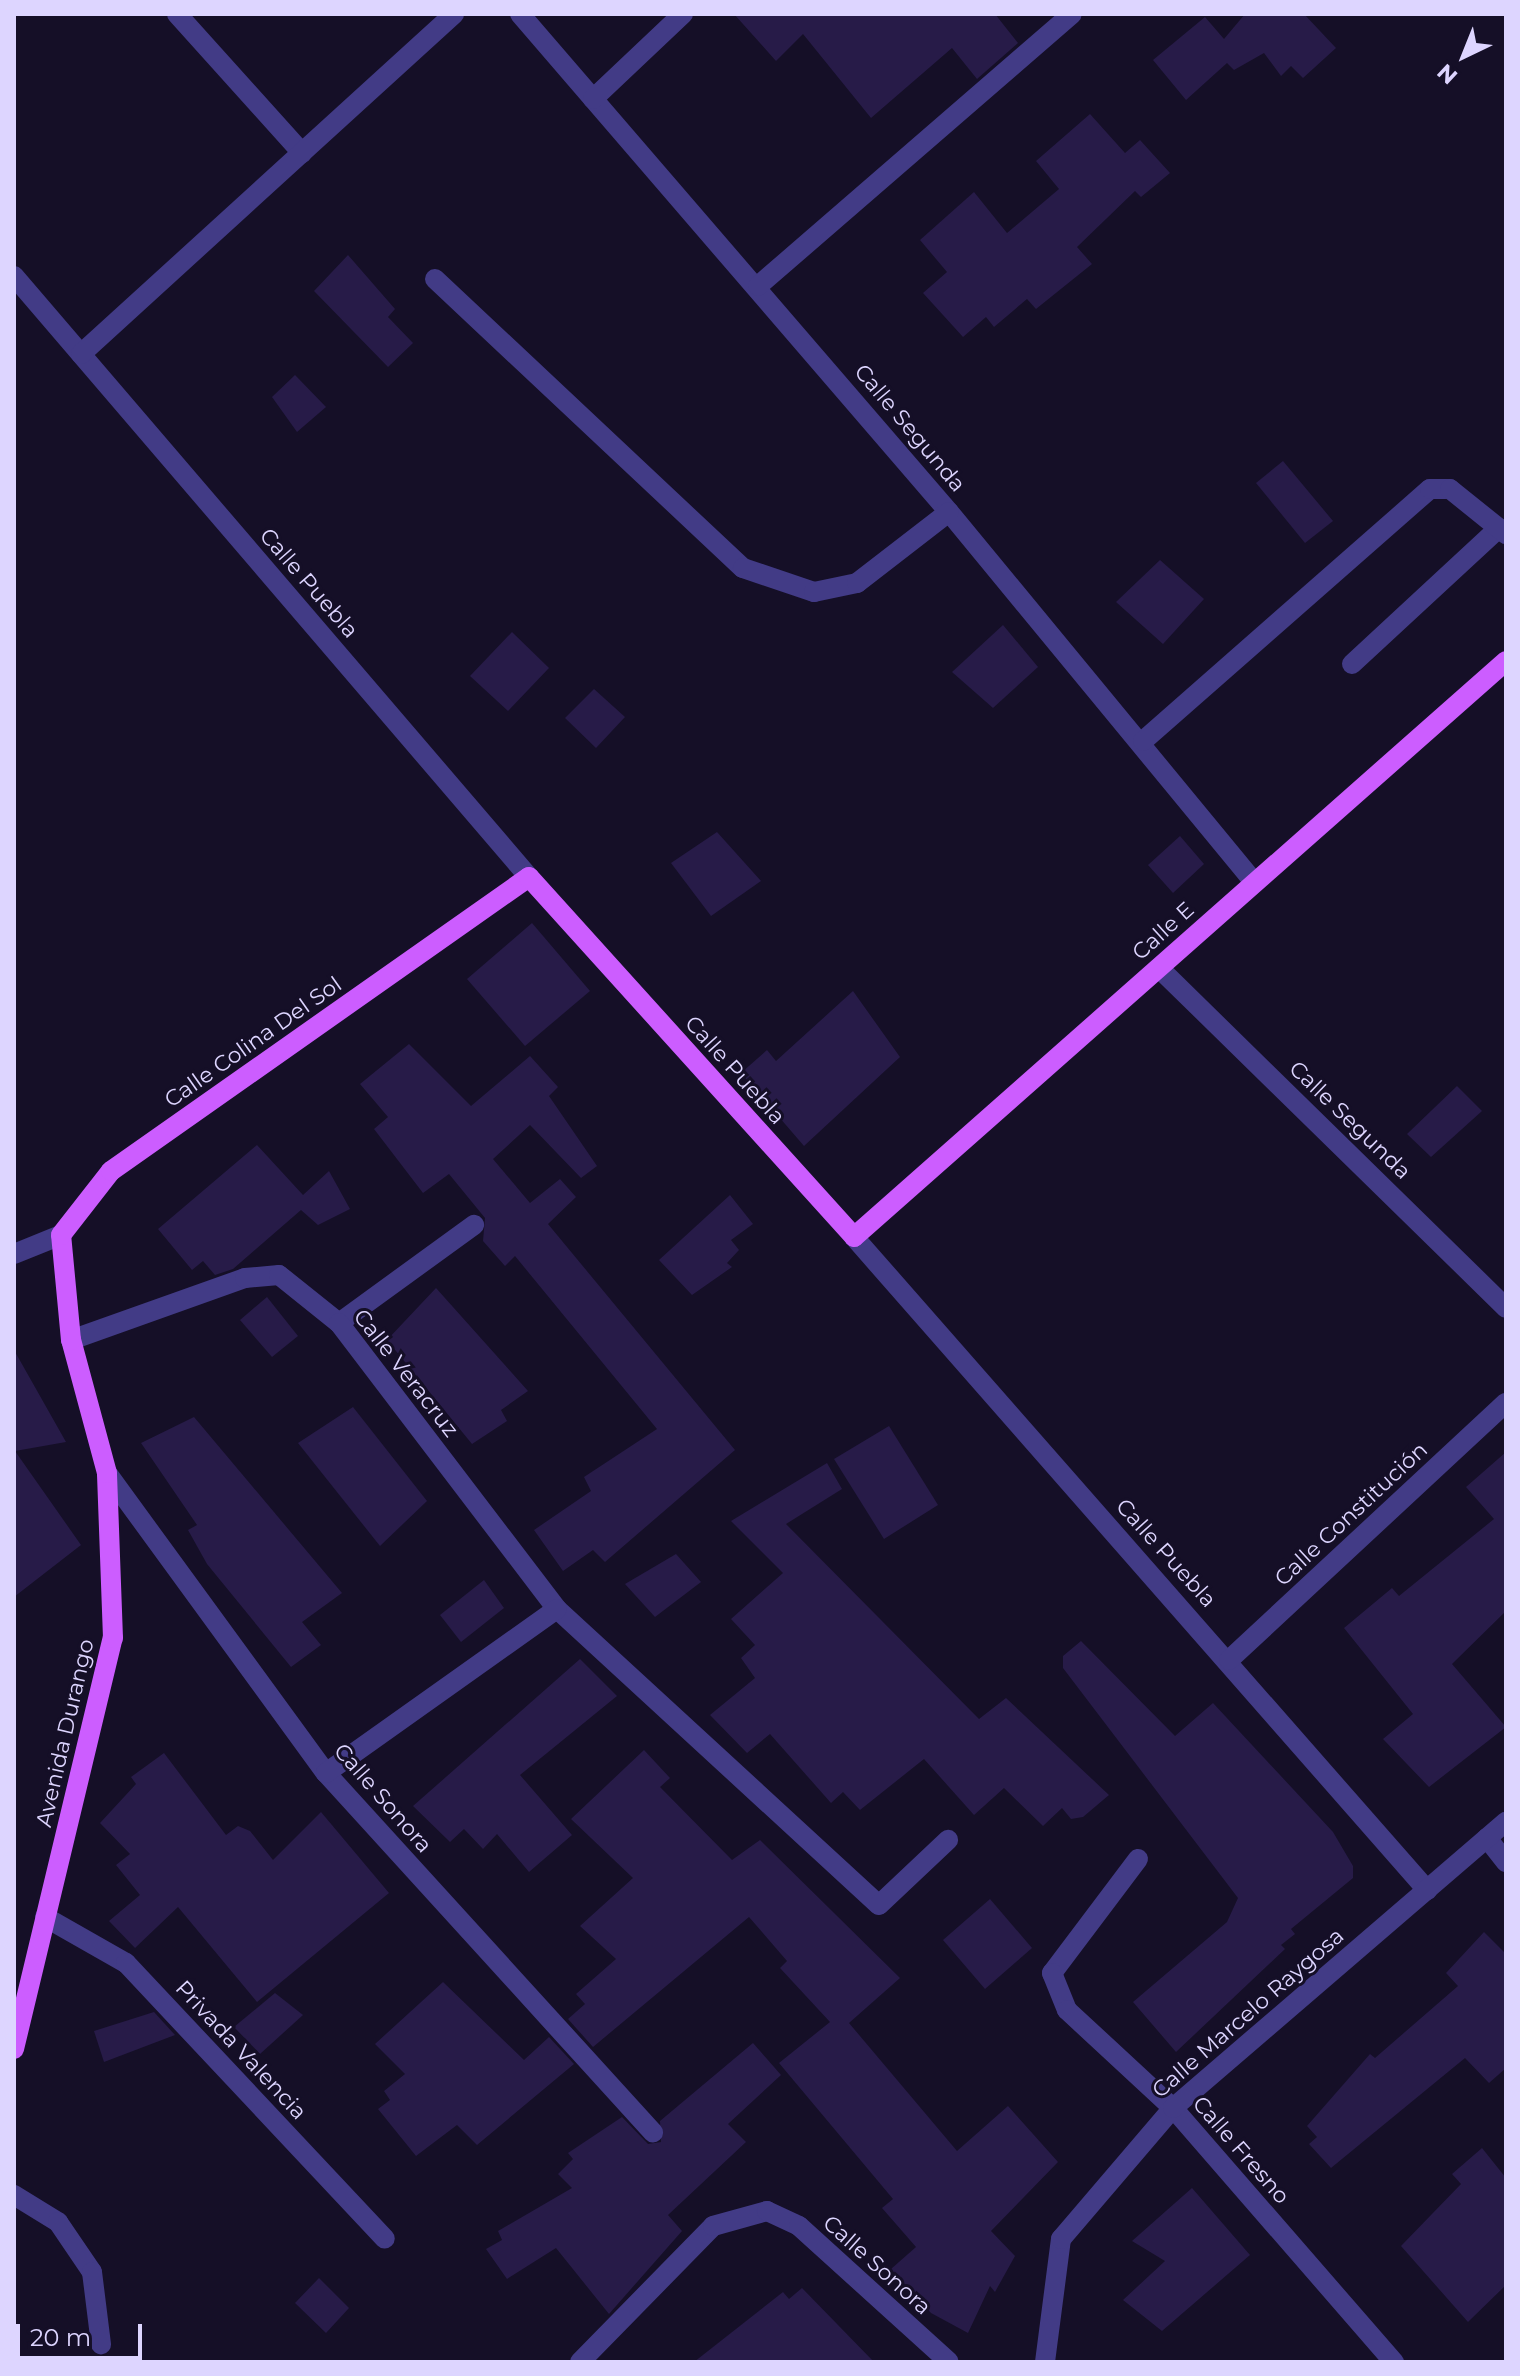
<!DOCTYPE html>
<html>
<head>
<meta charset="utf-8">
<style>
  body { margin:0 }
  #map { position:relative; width:1520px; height:2376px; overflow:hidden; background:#150f27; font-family:Montserrat,sans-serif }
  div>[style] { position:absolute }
  .building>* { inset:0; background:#271b48 }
  .minor>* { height:20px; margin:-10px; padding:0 10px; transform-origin:10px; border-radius:10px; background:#423b86 }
  .major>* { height:20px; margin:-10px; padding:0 10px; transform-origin:10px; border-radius:10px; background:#cc5dff }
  span { translate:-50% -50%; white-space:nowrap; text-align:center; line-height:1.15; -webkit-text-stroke:6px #150f27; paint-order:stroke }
  .street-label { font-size:22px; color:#ddd5ff }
  .frame { position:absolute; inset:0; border:16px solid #ddd5ff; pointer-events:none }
  .north { position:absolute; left:1424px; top:16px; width:80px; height:80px; -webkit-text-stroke:6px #150f27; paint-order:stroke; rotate:223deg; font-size:22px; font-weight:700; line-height:32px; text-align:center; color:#ddd5ff }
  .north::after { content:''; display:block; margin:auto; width:28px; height:36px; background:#ddd5ff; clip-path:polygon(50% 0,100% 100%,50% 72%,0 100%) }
  .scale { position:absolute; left:16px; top:2324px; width:126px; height:36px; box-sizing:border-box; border:4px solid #ddd5ff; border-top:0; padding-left:10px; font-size:24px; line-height:28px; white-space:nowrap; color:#ddd5ff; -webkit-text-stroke:6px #150f27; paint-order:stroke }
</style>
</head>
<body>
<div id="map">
  <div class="building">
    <div style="clip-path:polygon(734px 14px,995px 14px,1018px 43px,977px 79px,952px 48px,871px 118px,803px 34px,776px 61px)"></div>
    <div style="clip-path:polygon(1245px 14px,1304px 14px,1336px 48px,1303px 78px,1291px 66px,1281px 76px,1264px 53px,1234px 70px,1227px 63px,1186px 100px,1153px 60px,1205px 17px,1224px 39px)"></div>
    <div style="clip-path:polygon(1090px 114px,1125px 153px,1140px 140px,1170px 173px,1141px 197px,1135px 191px,1077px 247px,1092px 264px,1036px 309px,1027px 299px,994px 327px,986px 317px,963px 337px,923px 293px,947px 272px,920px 240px,974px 192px,1007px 233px,1059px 189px,1036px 161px)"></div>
    <div style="clip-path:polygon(348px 255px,395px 309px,388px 317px,413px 343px,388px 367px,314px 291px)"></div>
    <div style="clip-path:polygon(295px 375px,326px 407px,297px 432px,272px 397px)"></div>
    <div style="clip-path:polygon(1283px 461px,1333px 521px,1305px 543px,1256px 483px)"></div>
    <div style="clip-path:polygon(1160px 560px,1204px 599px,1163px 644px,1116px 602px)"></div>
    <div style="clip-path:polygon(1003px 625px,1038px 667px,993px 708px,952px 672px)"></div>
    <div style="clip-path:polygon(512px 632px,549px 668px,508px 711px,470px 676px)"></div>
    <div style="clip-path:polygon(594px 689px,625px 717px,596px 748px,565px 718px)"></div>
    <div style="clip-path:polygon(717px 832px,761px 881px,711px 916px,671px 863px)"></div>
    <div style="clip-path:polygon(1180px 836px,1204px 864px,1173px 893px,1148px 865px)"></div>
    <div style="clip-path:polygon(532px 923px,590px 991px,525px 1046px,467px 979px)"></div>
    <div style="clip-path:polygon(853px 991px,900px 1057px,804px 1146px,741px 1073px,767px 1050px,776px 1061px)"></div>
    <div style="clip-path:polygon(409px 1044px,471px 1106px,530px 1056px,558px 1087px,549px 1096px,597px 1166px,581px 1178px,530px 1125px,493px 1159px,530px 1203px,560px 1179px,576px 1197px,548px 1224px,735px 1450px,605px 1562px,593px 1550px,563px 1571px,534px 1530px,591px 1491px,584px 1477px,657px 1429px,515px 1256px,505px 1266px,483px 1241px,485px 1218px,449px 1174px,423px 1193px,374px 1129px,388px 1117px,360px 1084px)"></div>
    <div style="clip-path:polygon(1457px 1086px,1482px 1111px,1431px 1157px,1407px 1134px)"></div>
    <div style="clip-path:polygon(257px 1145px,303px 1195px,329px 1171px,350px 1209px,318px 1225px,301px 1210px,233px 1269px,215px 1275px,203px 1261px,192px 1270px,158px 1229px)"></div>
    <div style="clip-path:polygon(730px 1195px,753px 1224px,731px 1240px,739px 1250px,727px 1263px,732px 1267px,692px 1295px,659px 1260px)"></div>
    <div style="clip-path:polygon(436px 1288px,528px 1391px,501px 1410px,507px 1421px,472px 1444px,387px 1340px)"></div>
    <div style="clip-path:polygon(267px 1297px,298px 1336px,272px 1357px,240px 1320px)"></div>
    <div style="clip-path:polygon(14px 1350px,66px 1442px,15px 1451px,81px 1545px,14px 1597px)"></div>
    <div style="clip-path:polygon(353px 1407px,427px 1501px,380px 1546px,298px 1443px)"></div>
    <div style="clip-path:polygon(194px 1417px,342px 1593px,302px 1622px,321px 1645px,291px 1667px,207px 1564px,188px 1530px,197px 1525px,141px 1443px)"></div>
    <div style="clip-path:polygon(889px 1426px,938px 1505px,884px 1539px,834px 1459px)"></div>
    <div style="clip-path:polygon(1506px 1452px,1506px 1611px,1452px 1664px,1506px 1727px,1429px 1787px,1383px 1739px,1413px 1714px,1344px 1628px,1392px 1588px,1399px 1596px,1494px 1519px,1466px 1487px)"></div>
    <div style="clip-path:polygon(827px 1463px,842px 1489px,786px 1524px,979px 1719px,1006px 1698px,1109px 1795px,1083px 1817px,1071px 1819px,1062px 1808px,1043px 1826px,1004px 1788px,974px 1815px,924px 1759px,860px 1810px,843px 1792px,831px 1803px,770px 1734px,747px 1753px,710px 1715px,755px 1678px,741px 1658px,755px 1645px,731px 1619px,783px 1573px,731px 1521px)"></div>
    <div style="clip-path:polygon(676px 1554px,701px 1582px,655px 1617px,625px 1584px)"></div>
    <div style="clip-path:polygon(484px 1580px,504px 1608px,461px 1642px,440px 1615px)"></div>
    <div style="clip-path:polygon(1081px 1641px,1175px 1736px,1213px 1703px,1333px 1832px,1353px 1866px,1353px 1878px,1291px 1929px,1295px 1934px,1281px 1945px,1285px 1949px,1176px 2052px,1133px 2002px,1227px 1922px,1238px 1898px,1063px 1668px,1063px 1656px)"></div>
    <div style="clip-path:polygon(580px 1659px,617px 1696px,520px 1775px,572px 1835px,529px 1872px,497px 1834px,483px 1849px,464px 1829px,450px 1842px,413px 1806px)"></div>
    <div style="clip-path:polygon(644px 1750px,670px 1778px,660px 1787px,732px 1860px,760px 1840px,900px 1978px,849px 2023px,957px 2151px,1008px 2106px,1058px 2162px,991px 2231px,1015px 2256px,995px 2292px,990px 2286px,968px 2333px,931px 2313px,891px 2269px,916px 2247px,882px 2208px,893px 2199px,779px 2063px,830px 2022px,780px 1968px,787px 1961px,749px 1917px,593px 2047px,568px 2019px,585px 2004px,576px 1994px,616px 1959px,580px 1926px,633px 1878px,571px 1819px)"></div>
    <div style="clip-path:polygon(164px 1753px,226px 1835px,238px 1826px,250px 1831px,273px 1860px,321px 1812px,389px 1893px,257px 2002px,178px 1907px,135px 1948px,109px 1921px,140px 1895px,116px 1865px,130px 1854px,100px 1823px,136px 1784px,131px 1777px)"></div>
    <div style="clip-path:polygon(990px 1899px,1032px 1948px,985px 1989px,943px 1940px)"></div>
    <div style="clip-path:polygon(1484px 1932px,1506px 1954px,1506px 2068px,1489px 2083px,1465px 2058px,1331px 2168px,1309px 2144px,1317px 2137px,1307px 2126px,1370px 2054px,1375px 2058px,1458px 1986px,1446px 1973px)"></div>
    <div style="clip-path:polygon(443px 1982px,524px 2060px,549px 2037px,574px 2064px,477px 2145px,457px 2125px,416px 2156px,378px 2109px,390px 2100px,384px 2091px,405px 2074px,375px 2044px)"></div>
    <div style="clip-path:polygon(275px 1993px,303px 2015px,260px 2054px,234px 2027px)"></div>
    <div style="clip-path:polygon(154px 2012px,175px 2035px,104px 2062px,94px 2031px)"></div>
    <div style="clip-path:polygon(753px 2043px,781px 2075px,728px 2124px,746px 2142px,668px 2215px,682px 2231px,609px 2314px,556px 2248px,507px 2279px,486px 2249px,502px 2240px,498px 2231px,572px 2188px,558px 2174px,573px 2159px,568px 2153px,622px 2117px,648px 2144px,661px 2142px,660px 2121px)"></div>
    <div style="clip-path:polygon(1482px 2148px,1506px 2178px,1506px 2285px,1468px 2322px,1401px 2246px,1461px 2184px,1452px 2174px)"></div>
    <div style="clip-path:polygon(1192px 2188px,1250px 2255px,1162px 2331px,1123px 2300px,1165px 2261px,1132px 2241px)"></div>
    <div style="clip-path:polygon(319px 2278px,349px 2308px,326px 2333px,295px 2303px)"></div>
    <div style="clip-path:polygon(802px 2288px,874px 2362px,694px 2362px,783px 2292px,789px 2299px)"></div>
  </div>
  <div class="minor">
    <div style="left:177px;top:14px;width:187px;rotate:48deg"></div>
    <div style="left:520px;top:14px;width:657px;rotate:49.26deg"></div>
    <div style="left:949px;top:512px;width:478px;rotate:50.5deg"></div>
    <div style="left:593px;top:99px;width:124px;rotate:-43.4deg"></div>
    <div style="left:14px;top:276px;width:791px;rotate:49.41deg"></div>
    <div style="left:435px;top:279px;width:422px;rotate:43.2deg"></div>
    <div style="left:743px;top:568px;width:75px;rotate:18.7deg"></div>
    <div style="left:814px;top:592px;width:44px;rotate:-11.8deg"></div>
    <div style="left:857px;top:583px;width:116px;rotate:-37.7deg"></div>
    <div style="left:758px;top:286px;width:415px;rotate:-40.9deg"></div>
    <div style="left:81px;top:354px;width:505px;rotate:-42.35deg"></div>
    <div style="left:1352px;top:664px;width:200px;rotate:-42.8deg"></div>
    <div style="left:1143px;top:741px;width:382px;rotate:-41.3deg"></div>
    <div style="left:1430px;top:489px;width:20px"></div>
    <div style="left:1450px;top:489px;width:72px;rotate:38.8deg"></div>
    <div style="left:1159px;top:968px;width:486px;rotate:44.4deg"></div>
    <div style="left:854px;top:1237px;width:869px;rotate:48.73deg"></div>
    <div style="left:14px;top:1254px;width:51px;rotate:-22deg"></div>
    <div style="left:339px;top:1323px;width:167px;rotate:-36deg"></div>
    <div style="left:71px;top:1340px;width:185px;rotate:-19.6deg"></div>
    <div style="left:245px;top:1278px;width:34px;rotate:-5deg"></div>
    <div style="left:279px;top:1275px;width:77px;rotate:38.7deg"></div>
    <div style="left:339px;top:1323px;width:360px;rotate:52.7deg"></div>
    <div style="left:557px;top:1609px;width:437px;rotate:42.6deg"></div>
    <div style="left:879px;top:1905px;width:95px;rotate:-43.3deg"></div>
    <div style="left:107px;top:1473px;width:371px;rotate:53.9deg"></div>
    <div style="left:326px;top:1773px;width:486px;rotate:47.7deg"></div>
    <div style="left:1229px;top:1660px;width:378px;rotate:-42.9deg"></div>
    <div style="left:326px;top:1773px;width:283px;rotate:-35.4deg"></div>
    <div style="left:1487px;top:1838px;width:31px;rotate:52deg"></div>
    <div style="left:1138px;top:1859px;width:143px;rotate:127deg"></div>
    <div style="left:1052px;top:1973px;width:40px;rotate:68deg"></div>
    <div style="left:1067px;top:2010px;width:144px;rotate:42.8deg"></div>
    <div style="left:1173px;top:2108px;width:337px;rotate:49deg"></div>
    <div style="left:45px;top:1917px;width:93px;rotate:29.6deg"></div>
    <div style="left:126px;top:1963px;width:378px;rotate:46.8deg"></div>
    <div style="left:14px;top:2195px;width:52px;rotate:31.5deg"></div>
    <div style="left:58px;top:2222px;width:60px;rotate:55.8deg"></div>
    <div style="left:92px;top:2272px;width:73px;rotate:82.9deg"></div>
    <div style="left:580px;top:2362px;width:190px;rotate:-45.6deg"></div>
    <div style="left:713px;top:2226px;width:56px;rotate:-15.5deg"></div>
    <div style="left:767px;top:2211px;width:35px;rotate:25deg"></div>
    <div style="left:799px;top:2226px;width:202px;rotate:42.2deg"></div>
    <div style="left:1045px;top:2362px;width:124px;rotate:-82.6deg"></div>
    <div style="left:1061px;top:2239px;width:172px;rotate:-49.5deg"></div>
    <div style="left:1173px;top:2108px;width:439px;rotate:-40.7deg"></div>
  </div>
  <div class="major">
    <div style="left:14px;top:2049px;width:423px;rotate:-76.5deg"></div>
    <div style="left:113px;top:1638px;width:165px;rotate:-92.1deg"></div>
    <div style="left:107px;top:1473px;width:138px;rotate:-105.1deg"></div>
    <div style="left:71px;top:1340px;width:105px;rotate:-95.4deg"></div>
    <div style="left:61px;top:1235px;width:81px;rotate:-52deg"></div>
    <div style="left:111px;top:1171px;width:511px;rotate:-35.12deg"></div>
    <div style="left:529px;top:877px;width:485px;rotate:47.9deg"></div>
    <div style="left:854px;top:1237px;width:870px;rotate:-41.46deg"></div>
  </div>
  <div class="street-label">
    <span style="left:910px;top:428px;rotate:50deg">Calle Segunda</span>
    <span style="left:309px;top:583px;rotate:49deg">Calle Puebla</span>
    <span style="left:1163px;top:931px;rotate:-42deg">Calle E</span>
    <span style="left:253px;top:1042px;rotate:-35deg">Calle Colina Del Sol</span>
    <span style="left:735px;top:1070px;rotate:48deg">Calle Puebla</span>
    <span style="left:1350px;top:1120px;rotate:44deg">Calle Segunda</span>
    <span style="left:406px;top:1373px;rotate:52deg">Calle Veracruz</span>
    <span style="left:1351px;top:1514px;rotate:-43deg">Calle Constitución</span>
    <span style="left:1166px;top:1553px;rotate:48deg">Calle Puebla</span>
    <span style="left:65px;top:1733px;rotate:-77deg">Avenida Durango</span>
    <span style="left:383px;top:1798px;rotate:49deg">Calle Sonora</span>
    <span style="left:1248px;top:2013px;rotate:-41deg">Calle Marcelo Raygosa</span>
    <span style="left:241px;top:2050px;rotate:47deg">Privada Valencia</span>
    <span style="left:1241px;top:2150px;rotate:49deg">Calle Fresno</span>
    <span style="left:877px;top:2265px;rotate:42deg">Calle Sonora</span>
  </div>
  <div class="frame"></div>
  <div class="north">N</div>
  <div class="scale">20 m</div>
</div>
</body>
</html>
